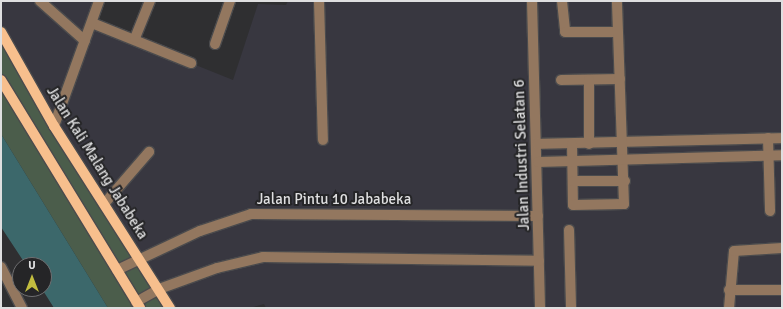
<!DOCTYPE html>
<html>
<head>
<meta charset="utf-8">
<style>
  body { margin:0 }
  #map { position:relative; width:783px; height:309px; overflow:hidden; background:#2f2f31; font-family:Signika,sans-serif }
  div>[style] { position:absolute }
  .built>* { inset:0; background:#383740 }
  .green>* { inset:0; background:#4b5d4b }
  .water>* { inset:0; background:#3c686b }
  .roads { filter:drop-shadow(1px 0 #4b4b4d) drop-shadow(-1px 0 #4b4b4d) drop-shadow(0 1px #4b4b4d) drop-shadow(0 -1px #4b4b4d) }
  .minor>* { height:10px; margin:-5px; padding:0 5px; transform-origin:5px; border-radius:5px; background:#93775f }
  .major>* { height:10px; margin:-5px; padding:0 5px; transform-origin:5px; border-radius:5px; background:#f7bf8d }
  span { translate:-50% -50%; white-space:nowrap; text-align:center; line-height:1.15; -webkit-text-stroke:4px #252527; paint-order:stroke }
  .street-label { font-size:15px; color:#dfdfe0 }
  .frame { position:absolute; inset:0; border:2px solid #dfdfe0; pointer-events:none }
  .north { position:absolute; left:12px; top:257px; width:40px; height:40px; box-sizing:border-box; background:#252527; border:1px solid #6f6f71; border-radius:50%; rotate:0deg; font-size:11px; font-weight:700; line-height:16px; text-align:center; color:#dfdfe0 }
  .north::after { content:''; display:block; margin:auto; width:14px; height:18px; background:#c2bd3f; clip-path:polygon(50% 0,100% 100%,50% 72%,0 100%) }
</style>
</head>
<body>
<div id="map">
  <div class="built">
    <div style="clip-path:polygon(1px 1px,104px 1px,96px 25px,233px 80px,258px 4px,286px 5px,288px 1px,782px 1px,782px 308px,266px 308px,264px 304px,250px 308px,169px 308px,1px 29px)"></div>
  </div>
  <div class="green">
    <div style="clip-path:polygon(1px 32px,170px 308px,108px 308px,1px 134px)"></div>
  </div>
  <div class="water">
    <div style="clip-path:polygon(1px 134px,108px 308px,54px 308px,42px 289px,44px 265px,26px 265px,1px 227px)"></div>
  </div>
  <div class="roads">
    <div class="minor">
      <div style="left:40px;top:1px;width:60px;rotate:41.6deg"></div>
      <div style="left:319px;top:1px;width:139px;rotate:88.4deg"></div>
      <div style="left:532px;top:1px;width:307px;rotate:88.5deg"></div>
      <div style="left:562px;top:1px;width:31px;rotate:84deg"></div>
      <div style="left:565px;top:32px;width:52px"></div>
      <div style="left:92px;top:23px;width:107px;rotate:22deg"></div>
      <div style="left:135px;top:38px;width:40px;rotate:-68deg"></div>
      <div style="left:215px;top:44px;width:46px;rotate:-70.8deg"></div>
      <div style="left:561px;top:80px;width:59px;rotate:-1deg"></div>
      <div style="left:589px;top:80px;width:64px;rotate:90deg"></div>
      <div style="left:54px;top:126px;width:133px;rotate:-70.2deg"></div>
      <div style="left:768px;top:138px;width:73px;rotate:88.4deg"></div>
      <div style="left:537px;top:144px;width:245px;rotate:-1.4deg"></div>
      <div style="left:572px;top:144px;width:61px;rotate:89.1deg"></div>
      <div style="left:573px;top:205px;width:51px;rotate:-1.1deg"></div>
      <div style="left:624px;top:204px;width:203px;rotate:-92deg"></div>
      <div style="left:538px;top:162px;width:244px;rotate:-1.6deg"></div>
      <div style="left:573px;top:181px;width:52px"></div>
      <div style="left:104px;top:204px;width:69px;rotate:-49.1deg"></div>
      <div style="left:569px;top:230px;width:78px;rotate:88.5deg"></div>
      <div style="left:1px;top:267px;width:46px;rotate:62.9deg"></div>
      <div style="left:117px;top:270px;width:92px;rotate:-25.2deg"></div>
      <div style="left:200px;top:231px;width:54px;rotate:-18.4deg"></div>
      <div style="left:251px;top:214px;width:287px;rotate:0.4deg"></div>
      <div style="left:729px;top:290px;width:53px"></div>
      <div style="left:136px;top:302px;width:26px;rotate:-29deg"></div>
      <div style="left:159px;top:289px;width:62px;rotate:-19.9deg"></div>
      <div style="left:217px;top:268px;width:47px;rotate:-13.4deg"></div>
      <div style="left:263px;top:257px;width:276px;rotate:0.8deg"></div>
      <div style="left:729px;top:308px;width:57px;rotate:-85deg"></div>
      <div style="left:734px;top:251px;width:48px;rotate:-3.6deg"></div>
    </div>
    <div class="major">
      <div style="left:1px;top:32px;width:108px;rotate:60.6deg"></div>
      <div style="left:54px;top:126px;width:216px;rotate:57.5deg"></div>
      <div style="left:1px;top:80px;width:267px;rotate:58.6deg"></div>
    </div>
  </div>
  <div class="street-label">
    <span style="left:522px;top:155px;rotate:-92deg">Jalan Industri Selatan 6</span>
    <span style="left:97px;top:163px;rotate:58deg">Jalan Kali Malang Jababeka</span>
    <span style="left:334px;top:200px">Jalan Pintu 10 Jababeka</span>
  </div>
  <div class="frame"></div>
  <div class="north">U</div>
</div>
</body>
</html>
